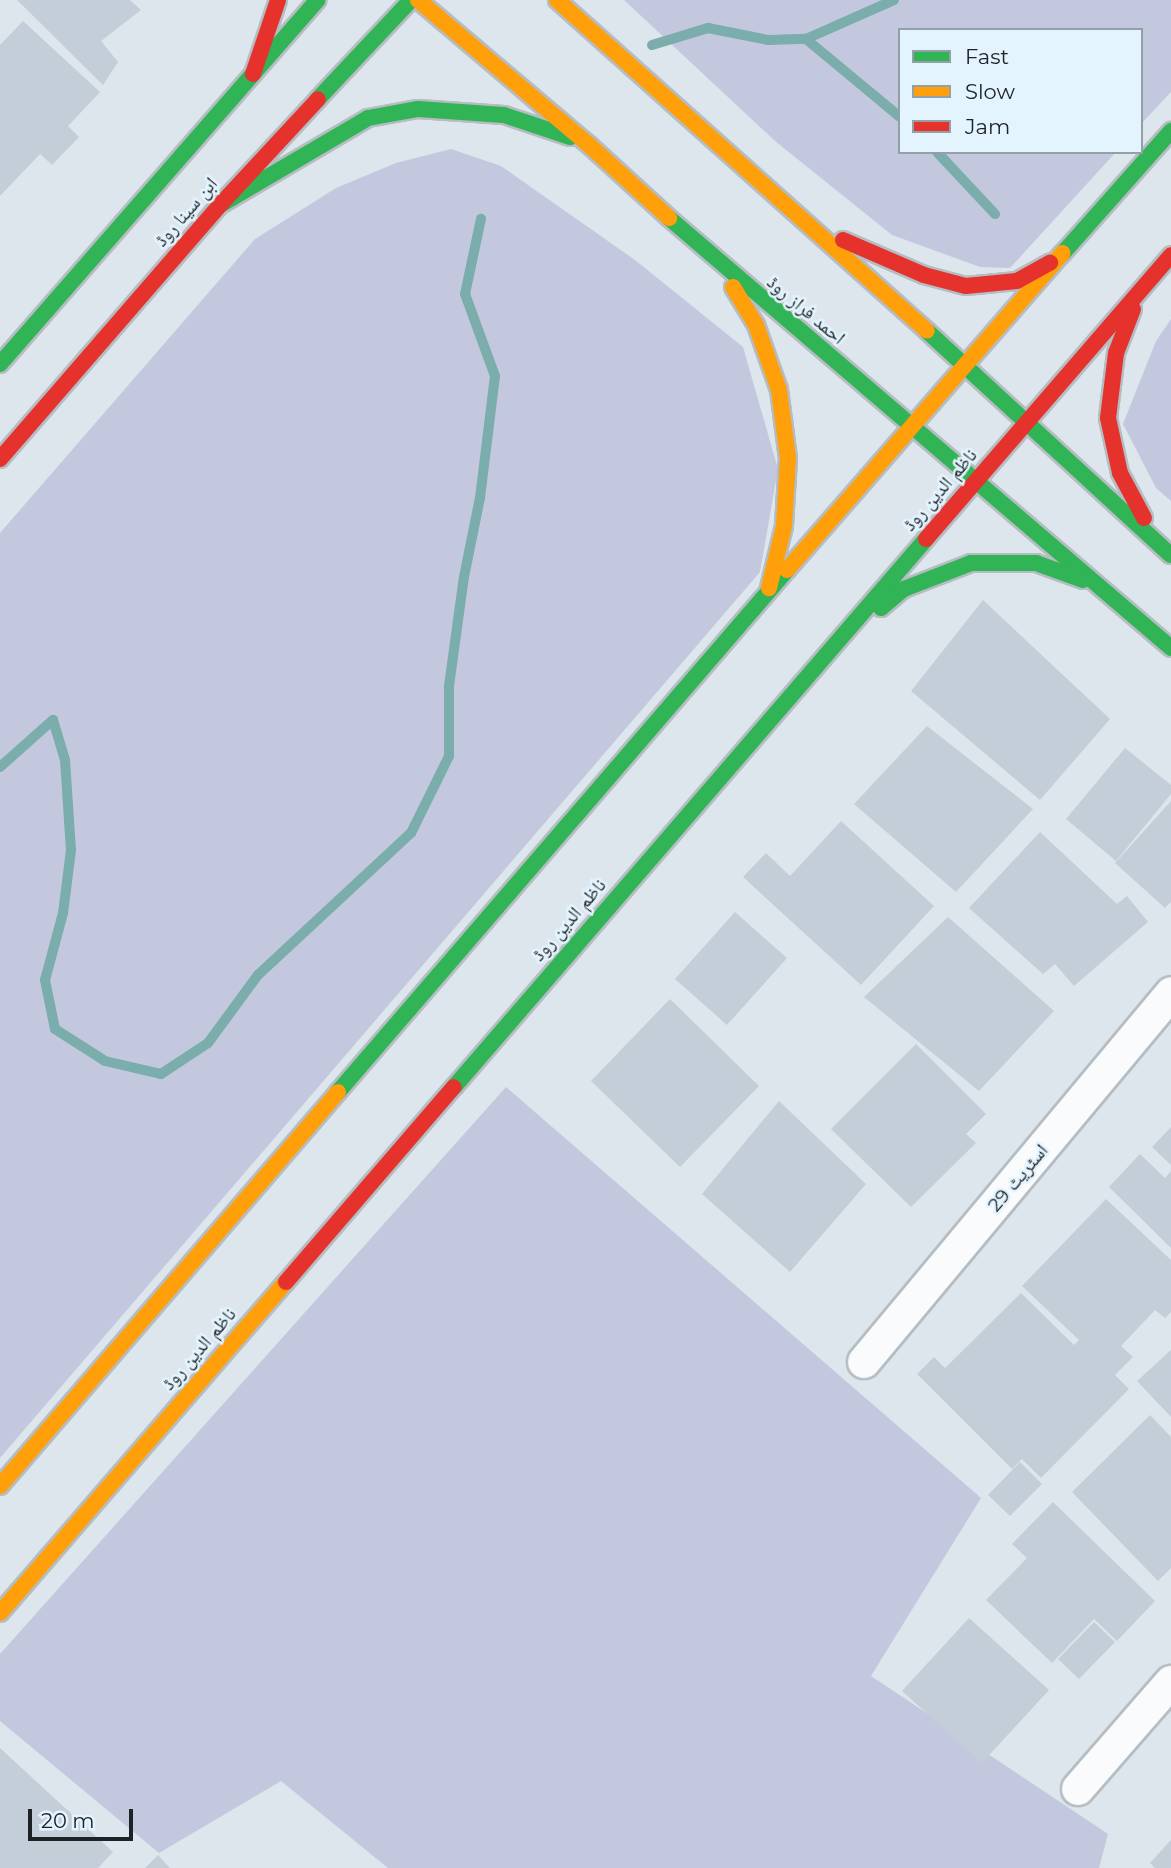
<!DOCTYPE html>
<html>
<head>
<meta charset="utf-8">
<style>
  body { margin:0 }
  #map { position:relative; width:1171px; height:1868px; overflow:hidden; background:#dce6ec; font-family:Montserrat,"Noto Naskh Arabic",sans-serif }
  div>[style] { position:absolute }
  .green>* { inset:0; background:#c4c8de }
  .stream>* { height:10px; margin:-5px; padding:0 5px; transform-origin:5px; border-radius:5px; background:#7aadab }
  .building>* { inset:0; background:#c4ced9 }
  .roads { filter:drop-shadow(2px 0 #b5bdc2) drop-shadow(-2px 0 #b5bdc2) drop-shadow(0 2px #b5bdc2) drop-shadow(0 -2px #b5bdc2) }
  .street>* { height:32px; margin:-16px; padding:0 16px; transform-origin:16px; border-radius:16px; background:#fafbfc }
  .fast>* { height:16px; margin:-8px; padding:0 8px; transform-origin:8px; border-radius:8px; background:#30b455 }
  .slow>* { height:16px; margin:-8px; padding:0 8px; transform-origin:8px; border-radius:8px; background:#ff9f0a }
  .jam>* { height:16px; margin:-8px; padding:0 8px; transform-origin:8px; border-radius:8px; background:#e5322d }
  span { translate:-50% -50%; white-space:nowrap; text-align:center; line-height:1.15; -webkit-text-stroke:5px #e4f4ff; paint-order:stroke }
  .street-label { font-size:19px; color:#1c2225 }
  .legend { position:absolute; left:898px; top:28px; width:245px; height:126px; box-sizing:border-box; background:#e4f4ff; border:2px solid #94a0a8; margin:0; padding:9px 12px; list-style:none; font-size:21px; color:#1c2225 }
  .legend li { display:flex; align-items:center; gap:14px; height:35px }
  .legend b { width:35px; border:2px solid #94a0a8 }
  .scale { position:absolute; left:28px; top:1809px; width:105px; height:32px; box-sizing:border-box; border:4px solid #1c2225; border-top:0; padding-left:9px; font-size:21px; line-height:24px; white-space:nowrap; color:#1c2225; -webkit-text-stroke:5px #e4f4ff; paint-order:stroke }
</style>
</head>
<body>
<div id="map">
  <div class="green">
    <div style="clip-path:polygon(624px 0,1171px 0,1171px 92px,1141px 124px,1141px 30px,900px 30px,900px 152px,1116px 152px,1010px 268px,980px 267px,892px 235px,775px 141px)"></div>
    <div style="clip-path:polygon(451px 149px,501px 166px,635px 260px,743px 347px,778px 469px,760px 572px,0 1458px,0 533px,255px 239px,336px 188px,396px 163px)"></div>
    <div style="clip-path:polygon(1171px 319px,1171px 501px,1156px 488px,1123px 424px,1156px 341px)"></div>
    <div style="clip-path:polygon(506px 1087px,981px 1498px,871px 1676px,1108px 1834px,1099px 1868px,388px 1868px,281px 1781px,159px 1853px,0 1721px,0 1654px)"></div>
  </div>
  <div class="stream">
    <div style="left:806px;top:39px;width:122px;rotate:39.7deg"></div>
    <div style="left:652px;top:45px;width:59px;rotate:-16.9deg"></div>
    <div style="left:708px;top:28px;width:61px;rotate:11.3deg"></div>
    <div style="left:768px;top:40px;width:38px;rotate:-2deg"></div>
    <div style="left:806px;top:39px;width:96px;rotate:-23.9deg"></div>
    <div style="left:937px;top:152px;width:85px;rotate:46.9deg"></div>
    <div style="left:0;top:767px;width:71px;rotate:-41.6deg"></div>
    <div style="left:53px;top:720px;width:42px;rotate:73.3deg"></div>
    <div style="left:65px;top:760px;width:90px;rotate:86.2deg"></div>
    <div style="left:71px;top:850px;width:64px;rotate:97.2deg"></div>
    <div style="left:63px;top:913px;width:69px;rotate:105deg"></div>
    <div style="left:45px;top:980px;width:50px;rotate:78.5deg"></div>
    <div style="left:55px;top:1029px;width:59px;rotate:32.6deg"></div>
    <div style="left:105px;top:1061px;width:57px;rotate:13.1deg"></div>
    <div style="left:161px;top:1074px;width:56px;rotate:-33.4deg"></div>
    <div style="left:208px;top:1043px;width:84px;rotate:-53.7deg"></div>
    <div style="left:258px;top:975px;width:209px;rotate:-42.9deg"></div>
    <div style="left:411px;top:833px;width:86px;rotate:-63.7deg"></div>
    <div style="left:449px;top:756px;width:70px;rotate:-90deg"></div>
    <div style="left:449px;top:686px;width:110px;rotate:-82.2deg"></div>
    <div style="left:464px;top:577px;width:81px;rotate:-78.6deg"></div>
    <div style="left:480px;top:498px;width:123px;rotate:-83deg"></div>
    <div style="left:495px;top:376px;width:87px;rotate:-110.1deg"></div>
    <div style="left:465px;top:294px;width:77px;rotate:-78deg"></div>
  </div>
  <div class="building">
    <div style="clip-path:polygon(17px 0,130px 0,141px 10px,101px 41px,118px 62px,103px 85px)"></div>
    <div style="clip-path:polygon(23px 21px,100px 92px,68px 126px,79px 137px,52px 165px,40px 154px,0 196px,0 45px)"></div>
    <div style="clip-path:polygon(983px 600px,1110px 719px,1040px 800px,911px 691px)"></div>
    <div style="clip-path:polygon(927px 726px,1033px 809px,956px 892px,854px 804px)"></div>
    <div style="clip-path:polygon(1125px 748px,1171px 785px,1171px 794px,1116px 861px,1066px 819px)"></div>
    <div style="clip-path:polygon(1171px 801px,1171px 902px,1165px 908px,1115px 863px)"></div>
    <div style="clip-path:polygon(841px 821px,934px 906px,861px 985px,743px 877px,766px 853px,790px 876px)"></div>
    <div style="clip-path:polygon(1040px 832px,1117px 904px,1127px 896px,1148px 922px,1074px 986px,1055px 964px,1043px 974px,969px 908px)"></div>
    <div style="clip-path:polygon(735px 912px,787px 958px,727px 1025px,675px 979px)"></div>
    <div style="clip-path:polygon(948px 917px,1054px 1011px,979px 1091px,864px 997px)"></div>
    <div style="clip-path:polygon(670px 999px,759px 1086px,680px 1167px,591px 1081px)"></div>
    <div style="clip-path:polygon(916px 1044px,986px 1114px,966px 1134px,976px 1143px,911px 1207px,831px 1129px)"></div>
    <div style="clip-path:polygon(779px 1101px,866px 1184px,790px 1272px,702px 1194px)"></div>
    <div style="clip-path:polygon(1171px 1127px,1171px 1165px,1152px 1147px)"></div>
    <div style="clip-path:polygon(1140px 1154px,1165px 1178px,1171px 1171px,1171px 1248px,1109px 1187px)"></div>
    <div style="clip-path:polygon(1106px 1199px,1171px 1260px,1171px 1312px,1165px 1318px,1155px 1310px,1121px 1346px,1133px 1357px,1115px 1375px,1129px 1389px,1041px 1478px,1022px 1459px,1012px 1469px,917px 1374px,934px 1357px,945px 1368px,1021px 1293px,1074px 1345px,1079px 1340px,1022px 1286px)"></div>
    <div style="clip-path:polygon(1171px 1350px,1171px 1417px,1137px 1381px)"></div>
    <div style="clip-path:polygon(1150px 1415px,1171px 1437px,1171px 1568px,1158px 1581px,1072px 1492px)"></div>
    <div style="clip-path:polygon(1020px 1462px,1042px 1484px,1010px 1516px,988px 1495px)"></div>
    <div style="clip-path:polygon(1053px 1502px,1155px 1601px,1117px 1641px,1094px 1619px,1052px 1663px,986px 1600px,1027px 1558px,1012px 1544px)"></div>
    <div style="clip-path:polygon(969px 1618px,1049px 1690px,982px 1763px,902px 1691px)"></div>
    <div style="clip-path:polygon(1094px 1622px,1115px 1642px,1079px 1679px,1058px 1659px)"></div>
    <div style="clip-path:polygon(0 1748px,113px 1852px,98px 1868px,0 1868px)"></div>
    <div style="clip-path:polygon(1171px 1840px,1171px 1868px,1155px 1868px,1150px 1863px)"></div>
    <div style="clip-path:polygon(158px 1855px,170px 1868px,145px 1868px)"></div>
  </div>
  <div class="roads">
    <div class="street">
      <div style="left:864px;top:1362px;width:480px;rotate:-50.2deg"></div>
      <div style="left:1078px;top:1789px;width:142px;rotate:-49deg"></div>
    </div>
    <div class="fast">
      <div style="left:318px;top:99px;width:136px;rotate:-46.8deg"></div>
      <div style="left:220px;top:205px;width:172px;rotate:-30.4deg"></div>
      <div style="left:368px;top:118px;width:51px;rotate:-10.2deg"></div>
      <div style="left:418px;top:109px;width:86px;rotate:4deg"></div>
      <div style="left:504px;top:115px;width:70px;rotate:18.4deg"></div>
      <div style="left:669px;top:218px;width:661px;rotate:40.58deg"></div>
      <div style="left:1063px;top:253px;width:163px;rotate:-48.5deg"></div>
      <div style="left:927px;top:331px;width:331px;rotate:42.6deg"></div>
      <div style="left:0;top:364px;width:483px;rotate:-48.9deg"></div>
      <div style="left:881px;top:608px;width:30px;rotate:-40deg"></div>
      <div style="left:904px;top:589px;width:72px;rotate:-21.2deg"></div>
      <div style="left:971px;top:563px;width:65px"></div>
      <div style="left:1036px;top:563px;width:50px;rotate:19.9deg"></div>
      <div style="left:454px;top:1087px;width:723px;rotate:-49.26deg"></div>
      <div style="left:338px;top:1092px;width:689px;rotate:-49.3deg"></div>
    </div>
    <div class="slow">
      <div style="left:418px;top:0;width:223px;rotate:40.3deg"></div>
      <div style="left:588px;top:144px;width:110px;rotate:42.4deg"></div>
      <div style="left:557px;top:0;width:496px;rotate:41.8deg"></div>
      <div style="left:733px;top:287px;width:44px;rotate:58.8deg"></div>
      <div style="left:756px;top:325px;width:69px;rotate:70.5deg"></div>
      <div style="left:779px;top:390px;width:69px;rotate:82.5deg"></div>
      <div style="left:788px;top:458px;width:68px;rotate:93.4deg"></div>
      <div style="left:784px;top:526px;width:64px;rotate:103.6deg"></div>
      <div style="left:787px;top:570px;width:420px;rotate:-49deg"></div>
      <div style="left:0;top:1486px;width:519px;rotate:-49.37deg"></div>
      <div style="left:0;top:1613px;width:437px;rotate:-49.2deg"></div>
    </div>
    <div class="jam">
      <div style="left:253px;top:74px;width:78px;rotate:-71.3deg"></div>
      <div style="left:843px;top:240px;width:88px;rotate:23.4deg"></div>
      <div style="left:924px;top:275px;width:43px;rotate:14.7deg"></div>
      <div style="left:966px;top:286px;width:51px;rotate:-5.6deg"></div>
      <div style="left:1017px;top:281px;width:38px;rotate:-29deg"></div>
      <div style="left:1133px;top:309px;width:47px;rotate:111.1deg"></div>
      <div style="left:1116px;top:353px;width:65px;rotate:97deg"></div>
      <div style="left:1108px;top:418px;width:56px;rotate:77.7deg"></div>
      <div style="left:1120px;top:473px;width:51px;rotate:61.9deg"></div>
      <div style="left:0;top:459px;width:336px;rotate:-49.1deg"></div>
      <div style="left:220px;top:205px;width:144px;rotate:-47.2deg"></div>
      <div style="left:926px;top:539px;width:375px;rotate:-49.2deg"></div>
      <div style="left:286px;top:1282px;width:257px;rotate:-49.3deg"></div>
    </div>
  </div>
  <div class="street-label">
    <span style="left:186px;top:212px;rotate:-49deg">ابن سینا روڈ</span>
    <span style="left:806px;top:310px;rotate:40deg">احمد فراز روڈ</span>
    <span style="left:940px;top:490px;rotate:-49deg">ناظم الدین روڈ</span>
    <span style="left:569px;top:920px;rotate:-49deg">ناظم الدین روڈ</span>
    <span style="left:1018px;top:1178px;rotate:-50deg">اسٹریٹ 29</span>
    <span style="left:199px;top:1349px;rotate:-49deg">ناظم الدین روڈ</span>
  </div>
  <ul class="legend">
  <li><b style="height:9px;background:#30b455"></b>Fast</li>
  <li><b style="height:9px;background:#ff9f0a"></b>Slow</li>
  <li><b style="height:9px;background:#e5322d"></b>Jam</li>
  </ul>
  <div class="scale">20 m</div>
</div>
</body>
</html>
